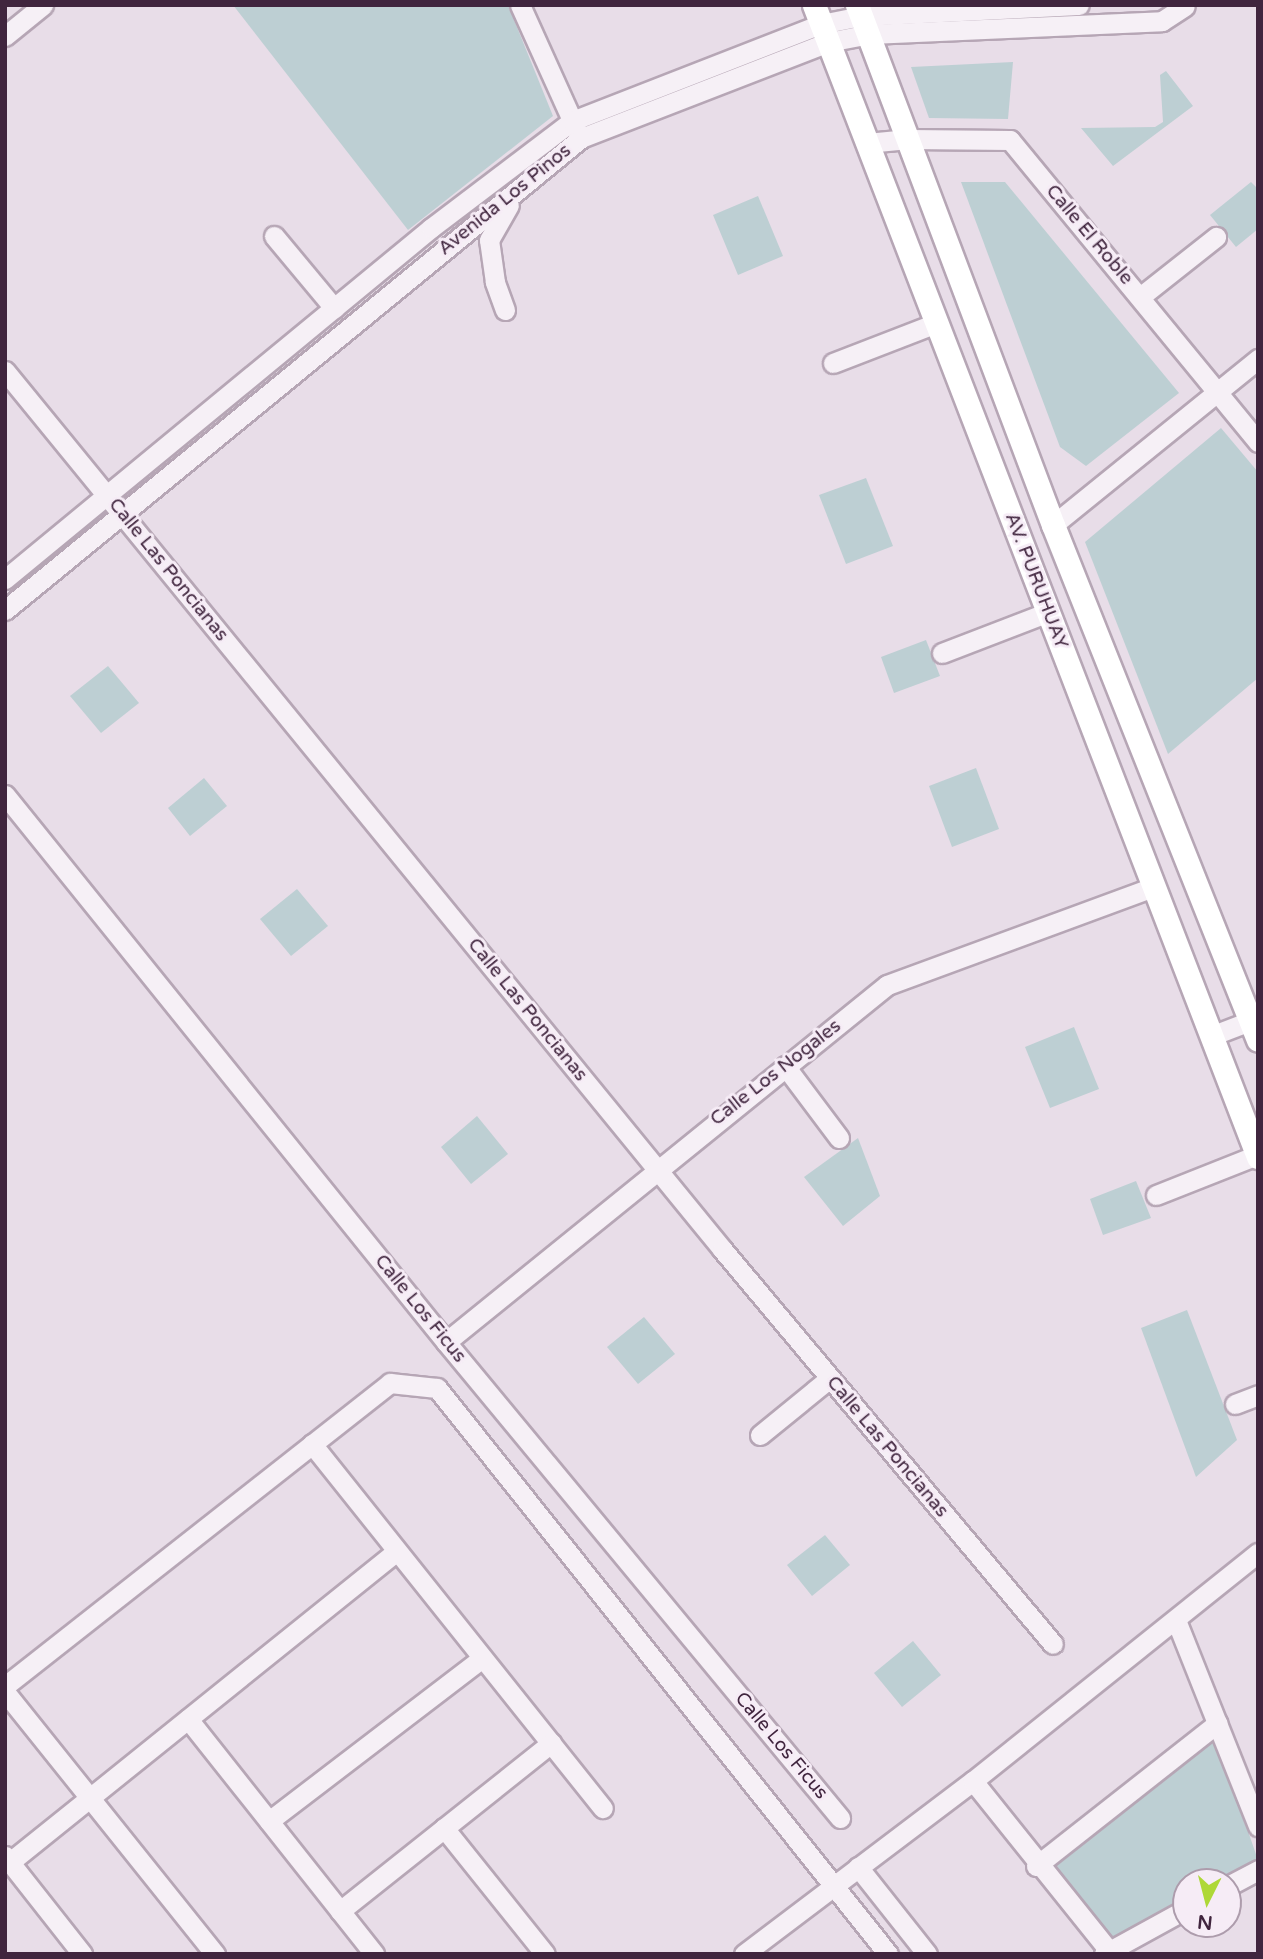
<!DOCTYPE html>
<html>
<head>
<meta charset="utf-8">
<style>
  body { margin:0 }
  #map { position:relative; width:1263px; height:1959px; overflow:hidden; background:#e8dde8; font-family:"Varela Round",sans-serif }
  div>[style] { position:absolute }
  .green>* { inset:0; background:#bdcfd3 }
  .roads { filter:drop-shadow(2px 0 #b6a6b5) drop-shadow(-2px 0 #b6a6b5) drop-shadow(0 2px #b6a6b5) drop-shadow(0 -2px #b6a6b5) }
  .minor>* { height:19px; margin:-9.5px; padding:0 9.5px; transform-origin:9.5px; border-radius:9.5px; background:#f6f0f6 }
  .major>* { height:23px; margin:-11.5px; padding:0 11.5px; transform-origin:11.5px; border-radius:11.5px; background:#fff }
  span { translate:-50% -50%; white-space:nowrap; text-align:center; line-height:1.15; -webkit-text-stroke:6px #f6ecf6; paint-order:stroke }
  .street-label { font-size:19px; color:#40253e }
  .frame { position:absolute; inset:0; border:7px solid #40253e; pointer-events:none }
  .north { position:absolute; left:1172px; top:1868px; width:70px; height:70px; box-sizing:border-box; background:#f6ecf6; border:2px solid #ad9cac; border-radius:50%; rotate:186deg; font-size:19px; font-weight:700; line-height:28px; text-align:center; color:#40253e }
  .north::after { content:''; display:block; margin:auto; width:24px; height:32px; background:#aed837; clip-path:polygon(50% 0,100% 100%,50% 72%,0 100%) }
</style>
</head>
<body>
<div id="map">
  <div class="green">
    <div style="clip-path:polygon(233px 5px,508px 5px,553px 116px,408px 230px)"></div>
    <div style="clip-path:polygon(1013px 62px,1008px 119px,929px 118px,911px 67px)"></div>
    <div style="clip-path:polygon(1166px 71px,1193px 106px,1113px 166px,1081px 128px,1155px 127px,1163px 122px,1160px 75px)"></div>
    <div style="clip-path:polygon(961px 182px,1005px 182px,1179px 393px,1086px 466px,1060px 447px)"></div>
    <div style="clip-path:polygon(1251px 182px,1258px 189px,1258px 229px,1236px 247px,1210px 215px)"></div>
    <div style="clip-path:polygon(758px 196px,783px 256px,738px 275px,713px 215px)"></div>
    <div style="clip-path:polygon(1221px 428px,1258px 472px,1258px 678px,1168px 754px,1085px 542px)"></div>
    <div style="clip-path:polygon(866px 478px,893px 546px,846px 564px,819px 495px)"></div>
    <div style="clip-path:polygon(926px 640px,940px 676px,894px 693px,881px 657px)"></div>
    <div style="clip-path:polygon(108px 666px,139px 703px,101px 733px,70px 696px)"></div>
    <div style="clip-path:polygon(976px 768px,999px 829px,952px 847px,929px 786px)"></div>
    <div style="clip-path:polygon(204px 778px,227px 806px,190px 836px,168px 808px)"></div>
    <div style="clip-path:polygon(297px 889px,328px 926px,291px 956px,260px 919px)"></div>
    <div style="clip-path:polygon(1074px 1027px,1099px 1089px,1050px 1108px,1025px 1047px)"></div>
    <div style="clip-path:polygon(477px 1116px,508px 1154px,471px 1184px,441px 1147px)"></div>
    <div style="clip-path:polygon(858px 1138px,880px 1196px,843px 1226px,804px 1177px)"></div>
    <div style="clip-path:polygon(1136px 1181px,1151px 1218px,1103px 1235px,1090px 1199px)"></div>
    <div style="clip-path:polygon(1187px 1310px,1237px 1440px,1196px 1477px,1141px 1328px)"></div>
    <div style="clip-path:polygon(644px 1317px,675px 1354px,638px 1384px,607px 1347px)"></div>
    <div style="clip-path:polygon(825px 1535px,850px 1565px,812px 1596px,787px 1565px)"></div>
    <div style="clip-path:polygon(913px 1641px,941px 1675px,902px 1707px,874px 1673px)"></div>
    <div style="clip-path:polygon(1216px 1739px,1258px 1860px,1216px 1882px,1186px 1882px,1186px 1898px,1111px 1938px,1051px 1865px)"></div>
  </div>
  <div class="roads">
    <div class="minor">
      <div style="left:520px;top:5px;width:138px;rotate:65.7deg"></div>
      <div style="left:5px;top:36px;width:49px;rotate:-39.2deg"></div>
      <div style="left:867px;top:143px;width:41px;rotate:-5.6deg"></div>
      <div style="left:908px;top:139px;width:102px;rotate:0.6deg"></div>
      <div style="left:1010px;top:140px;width:391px;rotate:50.6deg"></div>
      <div style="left:274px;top:236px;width:94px;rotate:50.2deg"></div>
      <div style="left:1140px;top:297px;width:97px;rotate:-38.3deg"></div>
      <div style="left:505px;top:310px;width:30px;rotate:-110deg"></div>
      <div style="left:495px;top:282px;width:42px;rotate:-98.1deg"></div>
      <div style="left:489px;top:240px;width:40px;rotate:-60.3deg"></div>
      <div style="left:833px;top:363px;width:110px;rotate:-21.2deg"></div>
      <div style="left:5px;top:371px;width:1134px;rotate:50.76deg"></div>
      <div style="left:722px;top:1249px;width:515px;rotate:50.04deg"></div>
      <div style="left:1053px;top:525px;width:264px;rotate:-39deg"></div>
      <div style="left:5px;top:579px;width:552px;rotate:-39.49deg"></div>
      <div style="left:431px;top:228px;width:177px;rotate:-37.2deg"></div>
      <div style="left:572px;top:121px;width:267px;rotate:-21.3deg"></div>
      <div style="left:821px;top:24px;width:41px;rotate:-11.3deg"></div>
      <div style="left:861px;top:16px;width:218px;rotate:-2.9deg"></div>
      <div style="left:5px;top:610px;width:745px;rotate:-39.33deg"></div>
      <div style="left:581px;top:138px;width:265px;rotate:-21.2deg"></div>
      <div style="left:828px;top:42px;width:43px;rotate:-10.8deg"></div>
      <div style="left:870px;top:34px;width:292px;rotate:-2.5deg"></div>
      <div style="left:1162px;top:21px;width:27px;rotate:-33deg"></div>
      <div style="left:942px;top:653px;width:114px;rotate:-21.1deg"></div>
      <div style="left:5px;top:795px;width:703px;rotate:51.12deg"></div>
      <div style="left:446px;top:1342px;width:618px;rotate:50.38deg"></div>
      <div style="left:1211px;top:1036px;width:50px;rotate:-21deg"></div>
      <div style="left:785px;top:1066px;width:90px;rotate:53.1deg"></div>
      <div style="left:1156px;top:1195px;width:109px;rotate:-21.6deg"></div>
      <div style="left:446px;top:1342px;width:567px;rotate:-38.99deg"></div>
      <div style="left:887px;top:985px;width:284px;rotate:-20.2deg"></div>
      <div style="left:1235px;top:1404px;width:25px;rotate:-21deg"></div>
      <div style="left:760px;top:1435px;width:90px;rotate:-39.2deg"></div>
      <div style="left:312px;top:1444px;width:466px;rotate:51.4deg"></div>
      <div style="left:1176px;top:1620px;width:222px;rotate:68.3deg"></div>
      <div style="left:5px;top:1686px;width:490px;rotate:-38.2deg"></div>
      <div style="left:390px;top:1383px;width:47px;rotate:6.1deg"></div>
      <div style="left:437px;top:1388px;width:724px;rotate:51.45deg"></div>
      <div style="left:5px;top:1692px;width:336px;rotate:51.3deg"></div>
      <div style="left:188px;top:1719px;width:300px;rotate:51.6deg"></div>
      <div style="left:973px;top:1781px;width:218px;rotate:51.3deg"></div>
      <div style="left:269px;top:1821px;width:268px;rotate:-37.4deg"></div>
      <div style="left:444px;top:1828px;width:161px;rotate:51.3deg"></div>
      <div style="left:5px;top:1856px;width:125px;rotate:51.8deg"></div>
      <div style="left:10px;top:1862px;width:495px;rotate:-38.8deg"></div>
      <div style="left:1036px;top:1866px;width:231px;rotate:-38.2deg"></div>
      <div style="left:858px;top:1867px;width:111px;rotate:51.6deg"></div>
      <div style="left:1228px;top:1886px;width:34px;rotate:-28deg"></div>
      <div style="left:340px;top:1911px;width:270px;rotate:-38.5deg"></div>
      <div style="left:744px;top:1954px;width:287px;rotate:-37.1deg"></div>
      <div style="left:973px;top:1781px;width:365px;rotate:-38.7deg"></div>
      <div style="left:1104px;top:1954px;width:94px;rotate:-28.8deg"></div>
    </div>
    <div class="major">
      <div style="left:814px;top:5px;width:1235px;rotate:68.92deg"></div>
      <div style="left:857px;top:5px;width:556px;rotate:69.35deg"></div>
      <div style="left:1053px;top:525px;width:554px;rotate:68.29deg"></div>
    </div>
  </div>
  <div class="street-label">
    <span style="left:505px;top:200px;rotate:-39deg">Avenida Los Pinos</span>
    <span style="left:1089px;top:235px;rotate:50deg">Calle El Roble</span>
    <span style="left:168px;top:570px;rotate:51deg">Calle Las Poncianas</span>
    <span style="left:1036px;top:581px;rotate:69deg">AV. PURUHUAY</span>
    <span style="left:527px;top:1010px;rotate:51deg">Calle Las Poncianas</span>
    <span style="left:776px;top:1073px;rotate:-38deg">Calle Los Nogales</span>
    <span style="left:420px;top:1309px;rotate:51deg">Calle Los Ficus</span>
    <span style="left:887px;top:1447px;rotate:50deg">Calle Las Poncianas</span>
    <span style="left:781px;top:1746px;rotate:50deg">Calle Los Ficus</span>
  </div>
  <div class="frame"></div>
  <div class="north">N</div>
</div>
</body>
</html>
